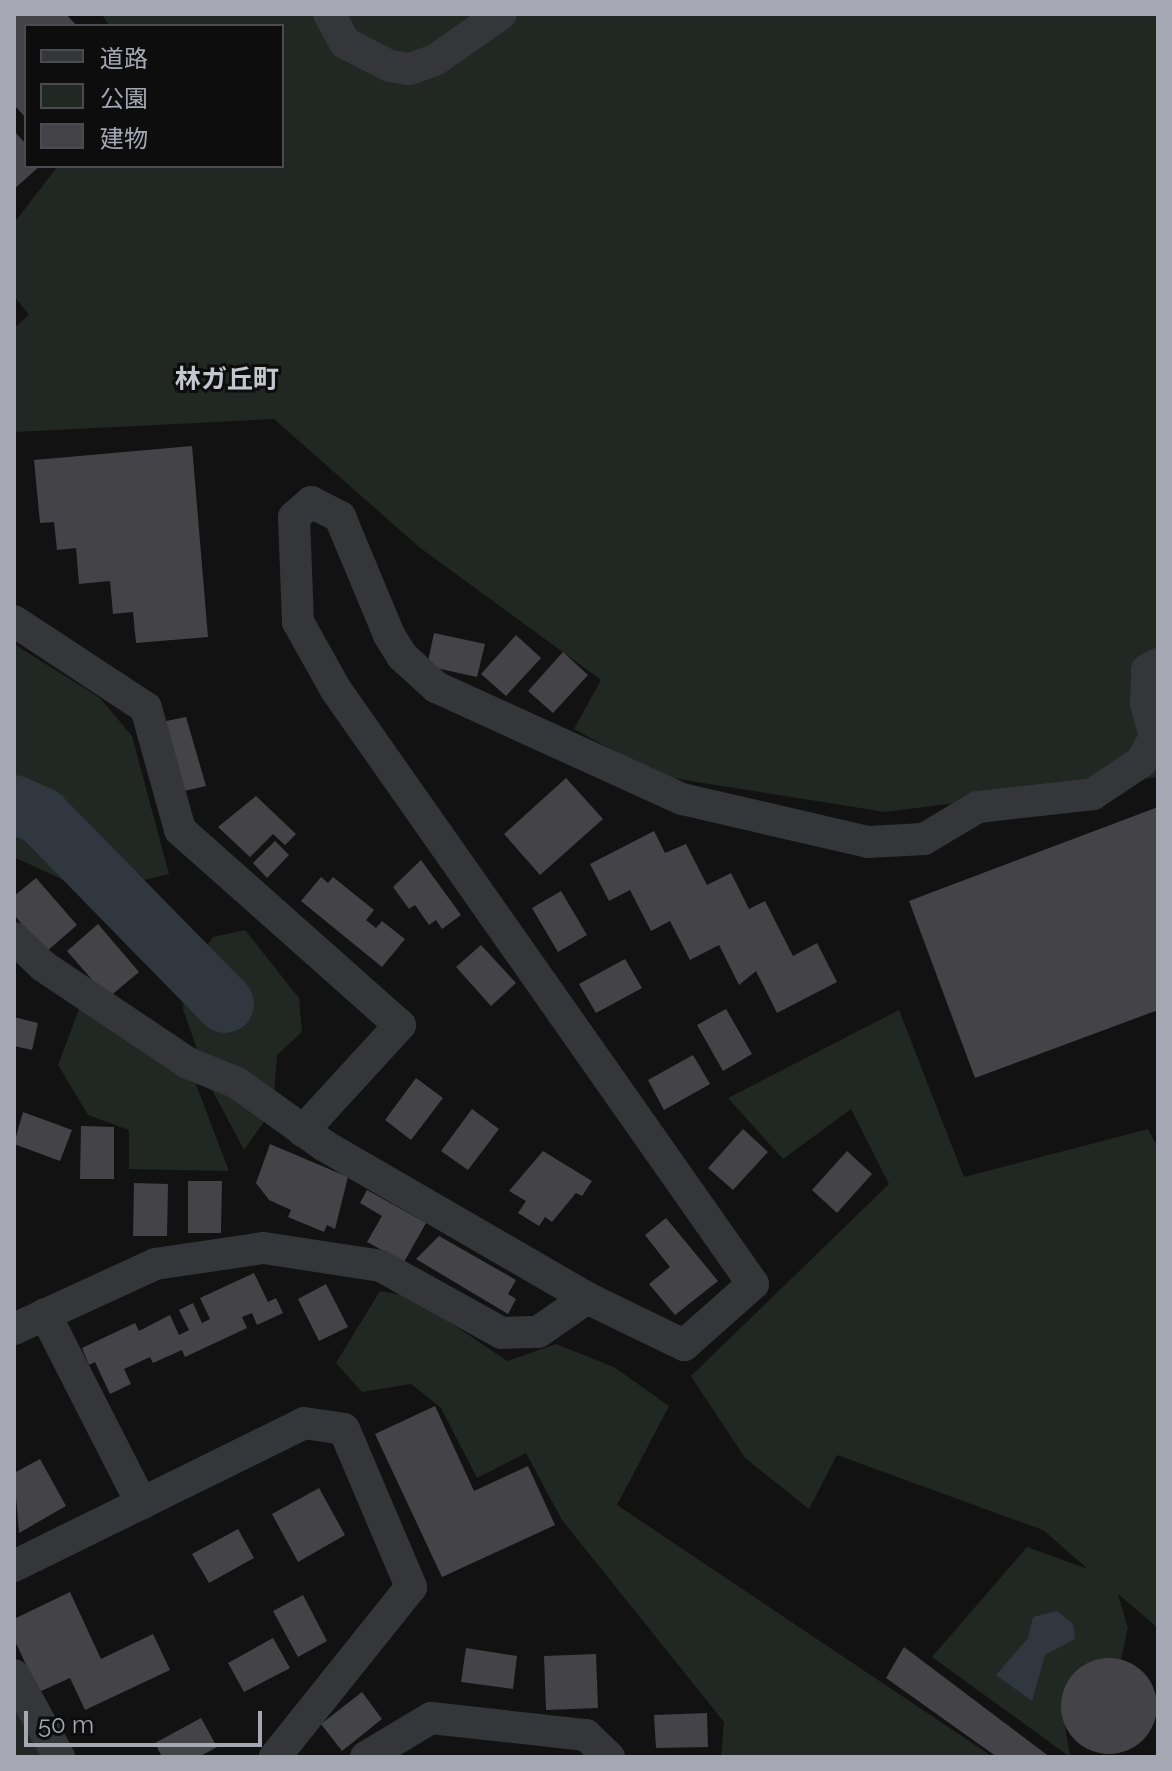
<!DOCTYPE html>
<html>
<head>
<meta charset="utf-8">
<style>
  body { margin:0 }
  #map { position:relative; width:1172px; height:1771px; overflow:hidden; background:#121213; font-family:Raleway,"Noto Sans JP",sans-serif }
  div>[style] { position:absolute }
  .green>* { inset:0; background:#212722 }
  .water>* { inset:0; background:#31373e }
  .river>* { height:58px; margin:-29px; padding:0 29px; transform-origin:29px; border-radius:29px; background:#31373e }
  .building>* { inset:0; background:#444448 }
  .round { border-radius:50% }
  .minor>* { height:32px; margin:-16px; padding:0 16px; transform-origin:16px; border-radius:16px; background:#35363a }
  span { translate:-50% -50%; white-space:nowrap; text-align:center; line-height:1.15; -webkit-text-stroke:6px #0d0d0e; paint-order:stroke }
  .quarter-label { font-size:26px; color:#c5c7ce; font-weight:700 }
  .frame { position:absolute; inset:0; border:16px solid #a5a8b2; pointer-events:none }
  .legend { position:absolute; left:24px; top:24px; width:260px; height:144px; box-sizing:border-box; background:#0d0d0e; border:2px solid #4a4b50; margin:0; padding:10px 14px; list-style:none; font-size:24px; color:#a5a8b2 }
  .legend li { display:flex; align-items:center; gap:16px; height:40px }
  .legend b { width:40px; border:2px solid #4a4b50 }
  .scale { position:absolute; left:24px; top:1711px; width:238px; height:36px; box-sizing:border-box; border:4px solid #a5a8b2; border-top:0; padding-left:10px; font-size:24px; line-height:28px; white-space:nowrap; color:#a5a8b2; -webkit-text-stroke:6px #0d0d0e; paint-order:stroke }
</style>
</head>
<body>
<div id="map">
  <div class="green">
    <div style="clip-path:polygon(101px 14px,1158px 14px,1158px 777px,885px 812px,660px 776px,574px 729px,601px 680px,419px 547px,274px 419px,14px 432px,14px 328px,29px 315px,14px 296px,14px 223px,58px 166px,282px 166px,282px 26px,110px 26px)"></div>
    <div style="clip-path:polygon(14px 644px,100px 698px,132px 736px,169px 874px,91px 893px,14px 857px)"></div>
    <div style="clip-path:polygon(245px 930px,299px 998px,302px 1032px,277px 1055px,273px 1109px,244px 1150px,209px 1084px,183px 1009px,185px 981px,213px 937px)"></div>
    <div style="clip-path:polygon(82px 1001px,192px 1074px,229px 1171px,129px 1169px,129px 1130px,88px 1115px,58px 1065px)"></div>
    <div style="clip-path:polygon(899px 1010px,964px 1177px,1148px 1129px,1158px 1148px,1158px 1628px,1118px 1594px,1128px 1628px,1121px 1659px,1094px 1661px,1069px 1681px,1062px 1707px,1070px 1757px,932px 1657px,1027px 1547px,1088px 1569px,1043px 1530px,837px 1455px,809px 1509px,745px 1458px,691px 1376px,889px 1184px,851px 1109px,783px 1159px,728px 1098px)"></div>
    <div style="clip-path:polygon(380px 1291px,413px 1297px,507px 1361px,556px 1344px,614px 1367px,669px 1406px,617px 1505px,993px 1757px,721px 1757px,724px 1722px,562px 1520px,526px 1453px,477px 1478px,441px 1408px,411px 1384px,362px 1392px,336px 1363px)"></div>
    <div style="clip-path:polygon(14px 1699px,45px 1757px,14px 1757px)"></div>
  </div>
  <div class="water">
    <div style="clip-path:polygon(1057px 1611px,1073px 1624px,1075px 1639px,1045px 1655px,1032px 1701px,996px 1675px,1028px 1638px,1033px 1617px)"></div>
  </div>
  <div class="river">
    <div style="left:14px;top:804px;width:30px;rotate:24deg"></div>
    <div style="left:41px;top:816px;width:263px;rotate:45.6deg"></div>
  </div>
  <div class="building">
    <div style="clip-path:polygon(14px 14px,66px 14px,77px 26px,26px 26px,26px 118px,14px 105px)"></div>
    <div style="clip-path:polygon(14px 131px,26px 144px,26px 166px,40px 166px,14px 189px)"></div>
    <div style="clip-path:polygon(192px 446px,208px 637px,136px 643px,133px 612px,113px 614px,110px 581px,79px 584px,76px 548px,57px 550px,54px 522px,40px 523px,34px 460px)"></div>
    <div style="clip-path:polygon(434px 633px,485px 644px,477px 677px,427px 666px)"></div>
    <div style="clip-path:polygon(516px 635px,541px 658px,506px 696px,481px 674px)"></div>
    <div style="clip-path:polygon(563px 652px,588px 675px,553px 713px,528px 691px)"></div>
    <div style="clip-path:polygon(186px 717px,206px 786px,180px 792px,166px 721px)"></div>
    <div style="clip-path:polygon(566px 778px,603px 819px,540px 875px,504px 834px)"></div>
    <div style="clip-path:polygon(256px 796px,296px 834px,285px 845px,273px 834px,250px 857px,218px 827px)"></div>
    <div style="clip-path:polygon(1158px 807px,1158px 1010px,975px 1078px,909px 901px)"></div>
    <div style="clip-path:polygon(654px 831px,665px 853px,686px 844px,707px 885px,731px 873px,749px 909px,765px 901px,793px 956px,817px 943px,837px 982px,777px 1013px,756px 971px,739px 985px,719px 945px,690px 960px,670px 921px,651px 931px,630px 890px,609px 901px,590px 864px)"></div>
    <div style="clip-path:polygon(275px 841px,289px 855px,267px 878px,253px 863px)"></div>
    <div style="clip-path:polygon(421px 860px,461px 915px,442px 929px,436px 920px,429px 925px,415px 905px,409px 909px,393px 887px)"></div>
    <div style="clip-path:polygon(321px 877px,328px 883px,333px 877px,374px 910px,366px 920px,376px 928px,382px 921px,405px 939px,382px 967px,301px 901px)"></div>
    <div style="clip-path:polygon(36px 878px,77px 925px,46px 952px,14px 915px,14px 896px)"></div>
    <div style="clip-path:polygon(561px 891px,587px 935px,558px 952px,532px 908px)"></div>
    <div style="clip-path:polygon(98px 924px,139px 972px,108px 998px,67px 951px)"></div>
    <div style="clip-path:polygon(481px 945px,516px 983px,491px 1006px,456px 967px)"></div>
    <div style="clip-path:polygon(625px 959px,642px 988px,596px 1013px,579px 984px)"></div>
    <div style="clip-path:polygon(726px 1009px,752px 1054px,723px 1071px,697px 1025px)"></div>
    <div style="clip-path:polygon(14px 1017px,38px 1023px,32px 1050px,14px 1046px)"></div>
    <div style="clip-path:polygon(693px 1055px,710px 1084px,664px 1110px,648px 1080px)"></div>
    <div style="clip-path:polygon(416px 1078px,443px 1098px,411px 1140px,385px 1120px)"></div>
    <div style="clip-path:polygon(472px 1109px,499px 1129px,468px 1170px,441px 1151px)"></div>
    <div style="clip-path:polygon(23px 1112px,72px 1130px,60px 1161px,14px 1144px)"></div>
    <div style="clip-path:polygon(81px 1126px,114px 1127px,114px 1179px,80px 1179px)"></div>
    <div style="clip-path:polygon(743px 1129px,768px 1152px,733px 1190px,708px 1168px)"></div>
    <div style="clip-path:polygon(270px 1144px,348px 1177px,335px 1229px,327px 1225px,324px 1232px,288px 1217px,291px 1210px,269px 1200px,256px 1183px)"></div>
    <div style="clip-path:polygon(543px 1151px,592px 1181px,582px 1196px,576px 1193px,552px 1222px,545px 1217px,539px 1226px,518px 1213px,526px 1201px,509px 1191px)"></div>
    <div style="clip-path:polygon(847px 1151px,872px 1174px,837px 1213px,812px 1190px)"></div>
    <div style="clip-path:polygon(188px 1181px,222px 1181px,221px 1233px,188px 1233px)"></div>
    <div style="clip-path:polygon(134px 1183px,168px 1184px,167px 1236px,133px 1236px)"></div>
    <div style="clip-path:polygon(367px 1190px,426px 1223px,404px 1262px,367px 1242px,382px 1216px,360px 1203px)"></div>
    <div style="clip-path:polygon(666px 1218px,718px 1281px,675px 1315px,649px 1284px,670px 1267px,645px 1235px)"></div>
    <div style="clip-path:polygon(439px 1236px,516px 1280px,508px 1294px,516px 1299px,508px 1314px,416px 1259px)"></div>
    <div style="clip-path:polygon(254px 1273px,268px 1302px,276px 1298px,283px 1313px,257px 1325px,252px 1313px,242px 1317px,247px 1328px,185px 1357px,182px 1350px,153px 1363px,150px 1357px,124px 1369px,131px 1384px,110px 1394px,95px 1362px,89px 1365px,82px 1348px,135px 1323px,139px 1331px,170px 1315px,179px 1335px,189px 1330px,179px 1310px,193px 1303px,202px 1323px,210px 1319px,200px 1298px)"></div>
    <div style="clip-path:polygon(326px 1284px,348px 1327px,319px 1341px,298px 1299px)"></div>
    <div style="clip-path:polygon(435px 1406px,474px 1491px,528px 1466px,555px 1525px,442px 1577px,375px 1434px)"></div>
    <div style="clip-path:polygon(40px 1459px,66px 1506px,19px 1533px,14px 1473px)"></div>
    <div style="clip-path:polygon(319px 1488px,345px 1535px,298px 1562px,272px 1514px)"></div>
    <div style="clip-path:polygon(238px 1529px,254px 1558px,209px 1583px,192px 1554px)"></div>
    <div style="clip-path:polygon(70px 1592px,101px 1659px,153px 1634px,170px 1670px,85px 1710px,70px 1678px,39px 1692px,14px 1639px,14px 1619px)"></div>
    <div style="clip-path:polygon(303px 1595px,327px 1641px,298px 1657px,273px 1611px)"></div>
    <div style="clip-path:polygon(273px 1638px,290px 1668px,244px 1692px,228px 1663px)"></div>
    <div style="clip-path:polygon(904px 1647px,1050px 1757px,997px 1757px,886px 1678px)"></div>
    <div style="clip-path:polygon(466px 1648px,517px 1656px,513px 1689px,461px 1682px)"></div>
    <div style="clip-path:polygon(596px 1654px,598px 1708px,546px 1710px,544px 1656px)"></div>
    <div class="round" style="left:1061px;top:1658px;width:96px;height:96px"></div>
    <div style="clip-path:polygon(362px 1692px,382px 1719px,342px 1751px,321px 1724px)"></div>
    <div style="clip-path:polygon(707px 1713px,708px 1747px,656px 1748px,654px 1715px)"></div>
    <div style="clip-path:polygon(201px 1718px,217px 1747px,199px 1757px,162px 1757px,155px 1743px)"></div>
  </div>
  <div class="minor">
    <div style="left:329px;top:14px;width:33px;rotate:61deg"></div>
    <div style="left:345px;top:43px;width:51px;rotate:27.1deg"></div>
    <div style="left:390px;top:66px;width:20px;rotate:9deg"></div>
    <div style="left:410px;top:69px;width:27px;rotate:-20deg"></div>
    <div style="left:435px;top:60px;width:80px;rotate:-34.9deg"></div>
    <div style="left:14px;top:621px;width:158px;rotate:33.4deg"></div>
    <div style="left:146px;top:708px;width:127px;rotate:74.4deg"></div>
    <div style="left:180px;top:830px;width:294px;rotate:41.6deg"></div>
    <div style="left:400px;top:1025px;width:144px;rotate:132.5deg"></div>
    <div style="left:14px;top:938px;width:40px;rotate:44deg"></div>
    <div style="left:43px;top:966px;width:174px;rotate:33.8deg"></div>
    <div style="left:188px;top:1063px;width:53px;rotate:22.2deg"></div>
    <div style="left:237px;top:1083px;width:108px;rotate:35.6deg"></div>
    <div style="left:325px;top:1146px;width:303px;rotate:30.1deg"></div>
    <div style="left:587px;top:1298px;width:108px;rotate:25.9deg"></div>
    <div style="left:684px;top:1345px;width:92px;rotate:-41.5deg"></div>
    <div style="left:753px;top:1284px;width:726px;rotate:-125.07deg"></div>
    <div style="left:336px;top:690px;width:78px;rotate:-119.2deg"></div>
    <div style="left:298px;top:622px;width:105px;rotate:-92.2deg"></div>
    <div style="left:294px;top:517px;width:23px;rotate:-41deg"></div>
    <div style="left:311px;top:502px;width:33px;rotate:27deg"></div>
    <div style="left:340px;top:517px;width:128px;rotate:67.4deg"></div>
    <div style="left:389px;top:635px;width:25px;rotate:58deg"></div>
    <div style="left:402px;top:656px;width:46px;rotate:42.4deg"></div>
    <div style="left:436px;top:687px;width:270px;rotate:24.5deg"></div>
    <div style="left:682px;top:799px;width:191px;rotate:13deg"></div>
    <div style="left:868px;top:842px;width:56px;rotate:-3.1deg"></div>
    <div style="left:924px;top:839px;width:63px;rotate:-30.7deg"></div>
    <div style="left:978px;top:807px;width:116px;rotate:-6.4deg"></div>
    <div style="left:1093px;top:794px;width:58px;rotate:-33.7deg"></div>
    <div style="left:1141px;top:762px;width:29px;rotate:-61deg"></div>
    <div style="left:1155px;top:737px;width:34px;rotate:-105deg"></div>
    <div style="left:1146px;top:704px;width:34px;rotate:-88deg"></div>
    <div style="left:1147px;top:670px;width:13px;rotate:-29deg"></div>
    <div style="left:45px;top:1314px;width:213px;rotate:63deg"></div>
    <div style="left:14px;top:1329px;width:155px;rotate:-24.7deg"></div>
    <div style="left:155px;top:1264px;width:110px;rotate:-8.4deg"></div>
    <div style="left:264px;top:1248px;width:118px;rotate:8.7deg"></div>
    <div style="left:381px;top:1266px;width:138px;rotate:29deg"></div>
    <div style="left:502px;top:1333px;width:36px;rotate:-2deg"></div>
    <div style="left:538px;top:1332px;width:60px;rotate:-34.8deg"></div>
    <div style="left:14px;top:1566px;width:323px;rotate:-26.2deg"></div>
    <div style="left:304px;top:1423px;width:40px;rotate:8.5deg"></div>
    <div style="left:344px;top:1429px;width:172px;rotate:67deg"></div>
    <div style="left:411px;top:1587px;width:218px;rotate:128.7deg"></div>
    <div style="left:14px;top:1675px;width:94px;rotate:61.2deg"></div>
    <div style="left:366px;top:1757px;width:76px;rotate:-31deg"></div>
    <div style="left:431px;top:1718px;width:156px;rotate:6.3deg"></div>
    <div style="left:586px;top:1735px;width:32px;rotate:44deg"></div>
  </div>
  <div class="quarter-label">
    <span style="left:227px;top:380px">林ガ丘町</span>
  </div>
  <div class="frame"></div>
  <ul class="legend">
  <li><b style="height:10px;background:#35363a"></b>道路</li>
  <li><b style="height:22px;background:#212722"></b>公園</li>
  <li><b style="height:22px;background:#444448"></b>建物</li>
  </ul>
  <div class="scale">50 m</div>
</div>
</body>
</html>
